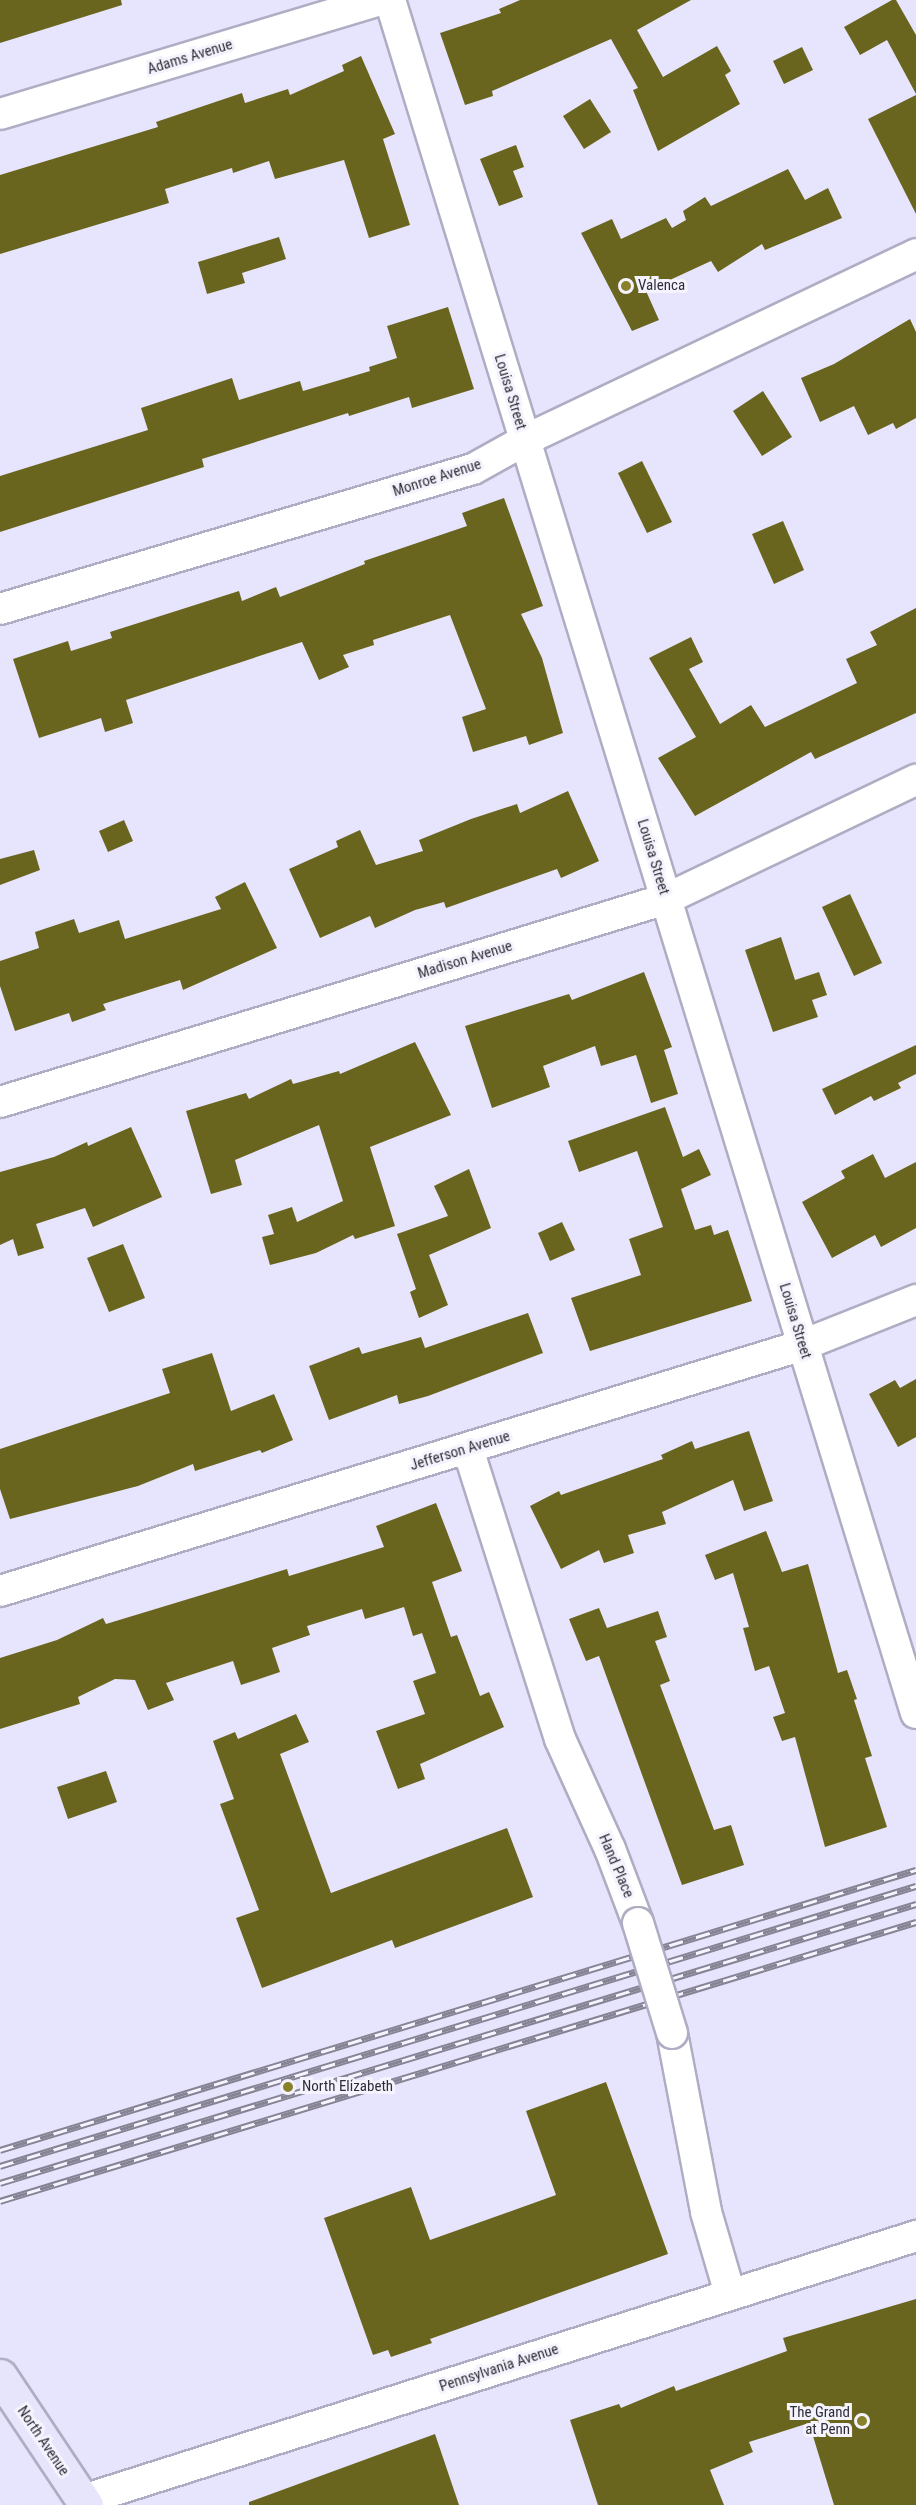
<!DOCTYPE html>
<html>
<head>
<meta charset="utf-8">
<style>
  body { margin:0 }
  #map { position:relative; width:916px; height:2505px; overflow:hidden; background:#e7e5fd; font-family:"Roboto Condensed",sans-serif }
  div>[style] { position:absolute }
  .building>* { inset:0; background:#6a651e }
  .roads { filter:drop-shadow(2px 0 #aeadc3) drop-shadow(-2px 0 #aeadc3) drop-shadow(0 2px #aeadc3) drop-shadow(0 -2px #aeadc3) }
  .street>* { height:30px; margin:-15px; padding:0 15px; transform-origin:15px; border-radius:15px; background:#fff }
  .secondary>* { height:33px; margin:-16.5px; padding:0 16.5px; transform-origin:16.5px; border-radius:16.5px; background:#e7e5fc }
  .rail>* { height:7px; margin-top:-3.5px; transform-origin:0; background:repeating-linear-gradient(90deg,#f5f4fe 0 14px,#868494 0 28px); box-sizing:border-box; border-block:2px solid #868494 }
  .bridges { filter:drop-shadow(2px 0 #aeadc3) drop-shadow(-2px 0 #aeadc3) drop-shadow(0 2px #aeadc3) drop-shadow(0 -2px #aeadc3) }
  .street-bridge>* { height:30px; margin:-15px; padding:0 15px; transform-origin:15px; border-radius:15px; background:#fff }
  .dots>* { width:16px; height:16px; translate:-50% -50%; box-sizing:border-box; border:3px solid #f5f4fe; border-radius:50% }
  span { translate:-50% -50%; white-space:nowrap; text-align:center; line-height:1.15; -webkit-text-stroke:6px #f5f4fe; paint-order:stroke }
  .street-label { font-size:15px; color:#2f2e37 }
  .poi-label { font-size:15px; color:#2f2e37 }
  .left { translate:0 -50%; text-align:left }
  .right { translate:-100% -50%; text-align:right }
</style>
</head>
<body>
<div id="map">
  <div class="building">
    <div style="clip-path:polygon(0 0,121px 0,122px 5px,0 43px)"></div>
    <div style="clip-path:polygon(520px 0,691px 0,637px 30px,663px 77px,717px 46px,731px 71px,725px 75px,740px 104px,658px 151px,633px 90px,638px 88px,611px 39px,492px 91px,493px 96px,465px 105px,440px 33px,501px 13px,499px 9px)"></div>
    <div style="clip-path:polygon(892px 0,896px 0,916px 35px,916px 94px,887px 40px,860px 55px,844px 27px)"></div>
    <div style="clip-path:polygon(802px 47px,813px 70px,784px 84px,773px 61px)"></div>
    <div style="clip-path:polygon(361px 56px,395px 134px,383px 139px,410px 225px,369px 238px,344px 160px,275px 179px,269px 161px,233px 173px,232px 168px,165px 189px,169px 203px,0 254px,0 175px,158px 127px,156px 122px,242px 93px,245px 103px,288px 89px,290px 95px,344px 71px,342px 65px)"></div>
    <div style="clip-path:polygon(916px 95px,916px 214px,868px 119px)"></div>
    <div style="clip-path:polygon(590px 99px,611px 132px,584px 149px,563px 116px)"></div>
    <div style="clip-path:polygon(516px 145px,524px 167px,513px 171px,523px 197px,499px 206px,480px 159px)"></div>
    <div style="clip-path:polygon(788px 169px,805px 200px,828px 188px,842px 218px,765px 250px,762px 244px,718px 272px,711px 261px,646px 291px,659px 320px,632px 331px,581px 233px,612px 219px,621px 239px,666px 218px,672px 228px,686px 220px,683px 211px,705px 197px,711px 206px)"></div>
    <div style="clip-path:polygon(279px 237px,286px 259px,242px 273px,245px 283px,207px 294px,198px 262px)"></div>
    <div style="clip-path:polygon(448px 307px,474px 389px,412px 408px,409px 397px,349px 416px,348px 413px,202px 459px,204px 467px,0 532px,0 476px,148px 430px,141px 408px,232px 378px,239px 400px,300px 381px,303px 391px,370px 371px,369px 367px,397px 358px,387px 326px)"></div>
    <div style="clip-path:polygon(910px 319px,916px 332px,916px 418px,896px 429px,893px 423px,868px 435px,854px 406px,820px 422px,801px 378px,834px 364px)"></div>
    <div style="clip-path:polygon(763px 391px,792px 437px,762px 456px,733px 411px)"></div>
    <div style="clip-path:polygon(642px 461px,672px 522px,647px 533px,618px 473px)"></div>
    <div style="clip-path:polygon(504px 498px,543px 606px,521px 614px,542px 658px,563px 733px,529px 745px,526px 736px,473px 752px,462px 717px,486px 709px,450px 615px,373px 640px,374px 645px,343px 655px,349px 667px,319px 680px,302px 642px,126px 700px,133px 723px,105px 732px,101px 718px,39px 738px,13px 659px,68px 641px,71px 651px,112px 638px,110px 632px,239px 591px,242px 601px,276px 587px,280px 597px,365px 564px,364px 561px,467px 526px,462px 513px)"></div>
    <div style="clip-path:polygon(783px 521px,804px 570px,774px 584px,752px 534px)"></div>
    <div style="clip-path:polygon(916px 608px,916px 713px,815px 759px,811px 752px,695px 816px,658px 758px,696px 737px,649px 658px,691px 637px,703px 662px,689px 669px,720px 724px,751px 705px,765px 727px,857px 683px,846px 659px,877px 645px,870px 632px)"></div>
    <div style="clip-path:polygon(568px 791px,599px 861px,561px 878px,557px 869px,446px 908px,444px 902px,415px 910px,375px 928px,370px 916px,320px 938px,289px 869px,338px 847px,336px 841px,360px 830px,376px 865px,423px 851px,419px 840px,471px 819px,517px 804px,520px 813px)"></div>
    <div style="clip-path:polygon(124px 820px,133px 841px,108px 852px,99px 831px)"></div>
    <div style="clip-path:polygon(34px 850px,40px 870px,0 885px,0 859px)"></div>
    <div style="clip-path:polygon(245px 882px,277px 948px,183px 990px,180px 980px,103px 1004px,106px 1010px,72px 1022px,69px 1013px,15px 1031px,0 986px,0 961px,39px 948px,35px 932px,74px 919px,79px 933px,119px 920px,125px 939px,221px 909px,215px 897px)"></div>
    <div style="clip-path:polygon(850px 894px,882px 963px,854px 976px,822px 907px)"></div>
    <div style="clip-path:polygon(781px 937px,795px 980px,819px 972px,827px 995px,812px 1000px,818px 1017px,773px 1032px,745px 950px)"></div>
    <div style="clip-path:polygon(644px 972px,672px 1047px,664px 1050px,678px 1094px,651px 1103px,636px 1055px,601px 1066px,595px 1046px,543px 1066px,550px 1087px,492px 1108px,465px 1026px,569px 994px,572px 1000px)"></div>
    <div style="clip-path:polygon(415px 1042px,451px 1115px,370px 1147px,395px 1226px,355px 1239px,353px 1235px,316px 1253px,270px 1265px,262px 1237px,274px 1234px,268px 1215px,292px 1207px,297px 1222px,343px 1201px,319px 1125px,235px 1160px,242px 1185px,211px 1194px,186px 1111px,246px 1093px,249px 1099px,291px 1079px,293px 1084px,339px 1071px,340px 1074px)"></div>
    <div style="clip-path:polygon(916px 1045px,916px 1074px,898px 1083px,901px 1088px,874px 1101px,871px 1096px,835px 1115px,822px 1089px)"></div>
    <div style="clip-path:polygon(665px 1107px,683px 1157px,699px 1149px,711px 1175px,681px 1189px,695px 1230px,711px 1225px,714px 1235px,728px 1230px,752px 1301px,590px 1351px,571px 1298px,641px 1275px,629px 1239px,663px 1227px,637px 1151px,579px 1172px,568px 1141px)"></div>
    <div style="clip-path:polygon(131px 1127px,162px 1197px,93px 1227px,85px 1208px,36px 1224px,44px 1248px,18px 1256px,13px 1239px,0 1245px,0 1172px,54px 1157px,87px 1142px,88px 1146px)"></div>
    <div style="clip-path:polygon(873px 1154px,885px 1178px,916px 1162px,916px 1228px,881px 1247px,875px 1235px,832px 1258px,802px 1202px,845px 1178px,841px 1171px)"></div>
    <div style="clip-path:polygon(469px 1169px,491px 1228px,429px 1255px,448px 1305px,419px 1318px,410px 1292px,416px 1289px,397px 1234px,448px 1216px,434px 1186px)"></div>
    <div style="clip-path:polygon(562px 1222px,575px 1250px,550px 1261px,538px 1233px)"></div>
    <div style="clip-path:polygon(123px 1244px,145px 1298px,109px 1312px,87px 1258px)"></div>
    <div style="clip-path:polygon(528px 1313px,543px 1353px,428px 1396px,399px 1404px,397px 1395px,329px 1420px,309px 1366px,359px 1347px,362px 1354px,421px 1337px,425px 1348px)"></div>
    <div style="clip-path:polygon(212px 1353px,231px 1411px,274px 1394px,293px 1440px,262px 1453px,260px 1450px,195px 1471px,193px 1464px,138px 1486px,10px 1519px,0 1489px,0 1449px,170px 1393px,162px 1369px)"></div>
    <div style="clip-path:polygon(916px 1379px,916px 1437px,898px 1447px,869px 1394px,895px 1380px,900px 1388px)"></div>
    <div style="clip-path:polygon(749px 1431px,773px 1501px,744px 1511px,733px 1480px,662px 1512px,666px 1524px,628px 1535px,634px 1553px,604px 1563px,599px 1550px,561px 1569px,530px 1506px,559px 1491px,561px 1495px,663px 1459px,661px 1455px,692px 1441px,695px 1449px)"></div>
    <div style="clip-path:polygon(436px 1503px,462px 1571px,432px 1582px,451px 1637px,457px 1635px,480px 1696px,489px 1692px,504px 1727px,420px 1764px,425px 1779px,398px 1789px,376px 1731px,425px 1714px,413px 1681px,436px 1673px,422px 1633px,413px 1636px,404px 1607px,365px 1619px,362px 1609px,307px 1626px,310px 1635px,272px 1648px,280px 1672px,241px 1685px,233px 1661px,166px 1683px,174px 1700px,148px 1710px,135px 1680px,115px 1679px,78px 1697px,80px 1704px,0 1729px,0 1658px,57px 1640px,103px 1618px,106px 1624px,287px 1569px,289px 1576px,384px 1547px,376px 1526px)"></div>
    <div style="clip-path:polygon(766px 1531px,782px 1572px,808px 1564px,838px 1673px,847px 1670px,857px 1699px,854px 1700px,872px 1756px,865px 1758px,887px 1827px,825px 1847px,795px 1737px,782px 1741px,773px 1717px,785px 1713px,769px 1666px,755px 1671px,743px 1628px,749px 1627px,733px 1573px,715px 1580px,705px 1555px)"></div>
    <div style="clip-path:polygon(599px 1608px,607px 1628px,658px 1611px,667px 1637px,655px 1641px,670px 1681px,660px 1685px,714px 1830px,731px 1825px,744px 1865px,682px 1885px,599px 1656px,586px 1661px,569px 1619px)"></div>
    <div style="clip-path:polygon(296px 1714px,309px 1742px,280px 1754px,331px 1893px,507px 1828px,533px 1897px,395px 1948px,392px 1940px,262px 1988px,236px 1918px,259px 1910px,220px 1804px,234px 1799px,213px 1741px,235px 1732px,238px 1739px)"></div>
    <div style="clip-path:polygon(106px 1771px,117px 1802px,68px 1819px,57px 1787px)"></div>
    <div style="clip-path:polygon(606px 2082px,668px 2254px,430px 2339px,432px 2343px,391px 2357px,388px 2350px,373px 2355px,324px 2218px,411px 2187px,430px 2240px,556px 2195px,526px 2111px)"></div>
    <div style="clip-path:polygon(916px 2299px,916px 2505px,834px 2505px,809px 2423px,749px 2442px,753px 2452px,710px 2470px,724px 2505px,598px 2505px,570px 2420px,619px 2404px,621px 2408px,674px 2386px,676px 2391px,787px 2351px,783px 2338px)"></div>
    <div style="clip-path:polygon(435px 2434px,459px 2505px,249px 2505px,249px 2502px)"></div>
  </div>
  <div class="roads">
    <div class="street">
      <div style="left:390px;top:0;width:1792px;rotate:72.93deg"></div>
      <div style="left:0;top:114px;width:397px;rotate:-16.7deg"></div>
      <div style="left:0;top:609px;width:493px;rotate:-16.5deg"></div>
      <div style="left:473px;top:469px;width:60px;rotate:-29.1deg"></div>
      <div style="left:525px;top:440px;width:433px;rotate:-25.4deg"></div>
      <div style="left:0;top:1102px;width:696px;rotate:-16.95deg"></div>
      <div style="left:666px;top:899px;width:277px;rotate:-25.5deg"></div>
      <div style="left:468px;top:1449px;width:304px;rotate:72.4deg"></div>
      <div style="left:560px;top:1739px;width:121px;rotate:65.6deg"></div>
      <div style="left:610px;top:1849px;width:79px;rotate:69.3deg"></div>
      <div style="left:0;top:1591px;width:840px;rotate:-17.03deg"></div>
      <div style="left:803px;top:1345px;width:122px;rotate:-21.7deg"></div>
      <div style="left:672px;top:2033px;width:182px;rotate:79.2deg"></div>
      <div style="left:706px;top:2212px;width:85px;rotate:73.7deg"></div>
      <div style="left:83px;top:2500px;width:874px;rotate:-17.58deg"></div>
    </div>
    <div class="secondary">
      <div style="left:0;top:2376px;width:155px;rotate:56.3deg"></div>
    </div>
  </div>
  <div class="rail">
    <div style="left:0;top:2150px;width:958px;rotate:-17deg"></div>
    <div style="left:0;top:2166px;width:958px;rotate:-17deg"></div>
    <div style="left:0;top:2183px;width:958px;rotate:-16.94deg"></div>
    <div style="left:0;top:2201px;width:958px;rotate:-16.94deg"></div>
  </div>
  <div class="bridges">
    <div class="street-bridge">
      <div style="left:638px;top:1923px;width:115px;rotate:72.8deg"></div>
    </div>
  </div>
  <div class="dots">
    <div style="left:626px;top:286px;background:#888129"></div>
    <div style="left:288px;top:2087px;background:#888129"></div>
    <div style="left:862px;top:2421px;background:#888129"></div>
  </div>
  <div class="street-label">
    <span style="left:190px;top:57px;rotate:-17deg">Adams Avenue</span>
    <span style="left:510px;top:392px;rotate:73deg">Louisa Street</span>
    <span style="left:437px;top:478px;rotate:-18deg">Monroe Avenue</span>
    <span style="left:653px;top:857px;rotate:73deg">Louisa Street</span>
    <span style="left:465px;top:960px;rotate:-17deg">Madison Avenue</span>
    <span style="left:795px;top:1321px;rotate:73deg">Louisa Street</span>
    <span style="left:460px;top:1451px;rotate:-17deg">Jefferson Avenue</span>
    <span style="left:616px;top:1866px;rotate:67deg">Hand Place</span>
    <span style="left:499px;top:2368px;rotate:-18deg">Pennsylvania Avenue</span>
    <span style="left:43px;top:2441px;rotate:56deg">North Avenue</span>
  </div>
  <div class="poi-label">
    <span class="left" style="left:638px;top:286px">Valenca</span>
    <span class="left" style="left:302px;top:2087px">North Elizabeth</span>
    <span class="right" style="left:850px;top:2421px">The Grand<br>at Penn</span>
  </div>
</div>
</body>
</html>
